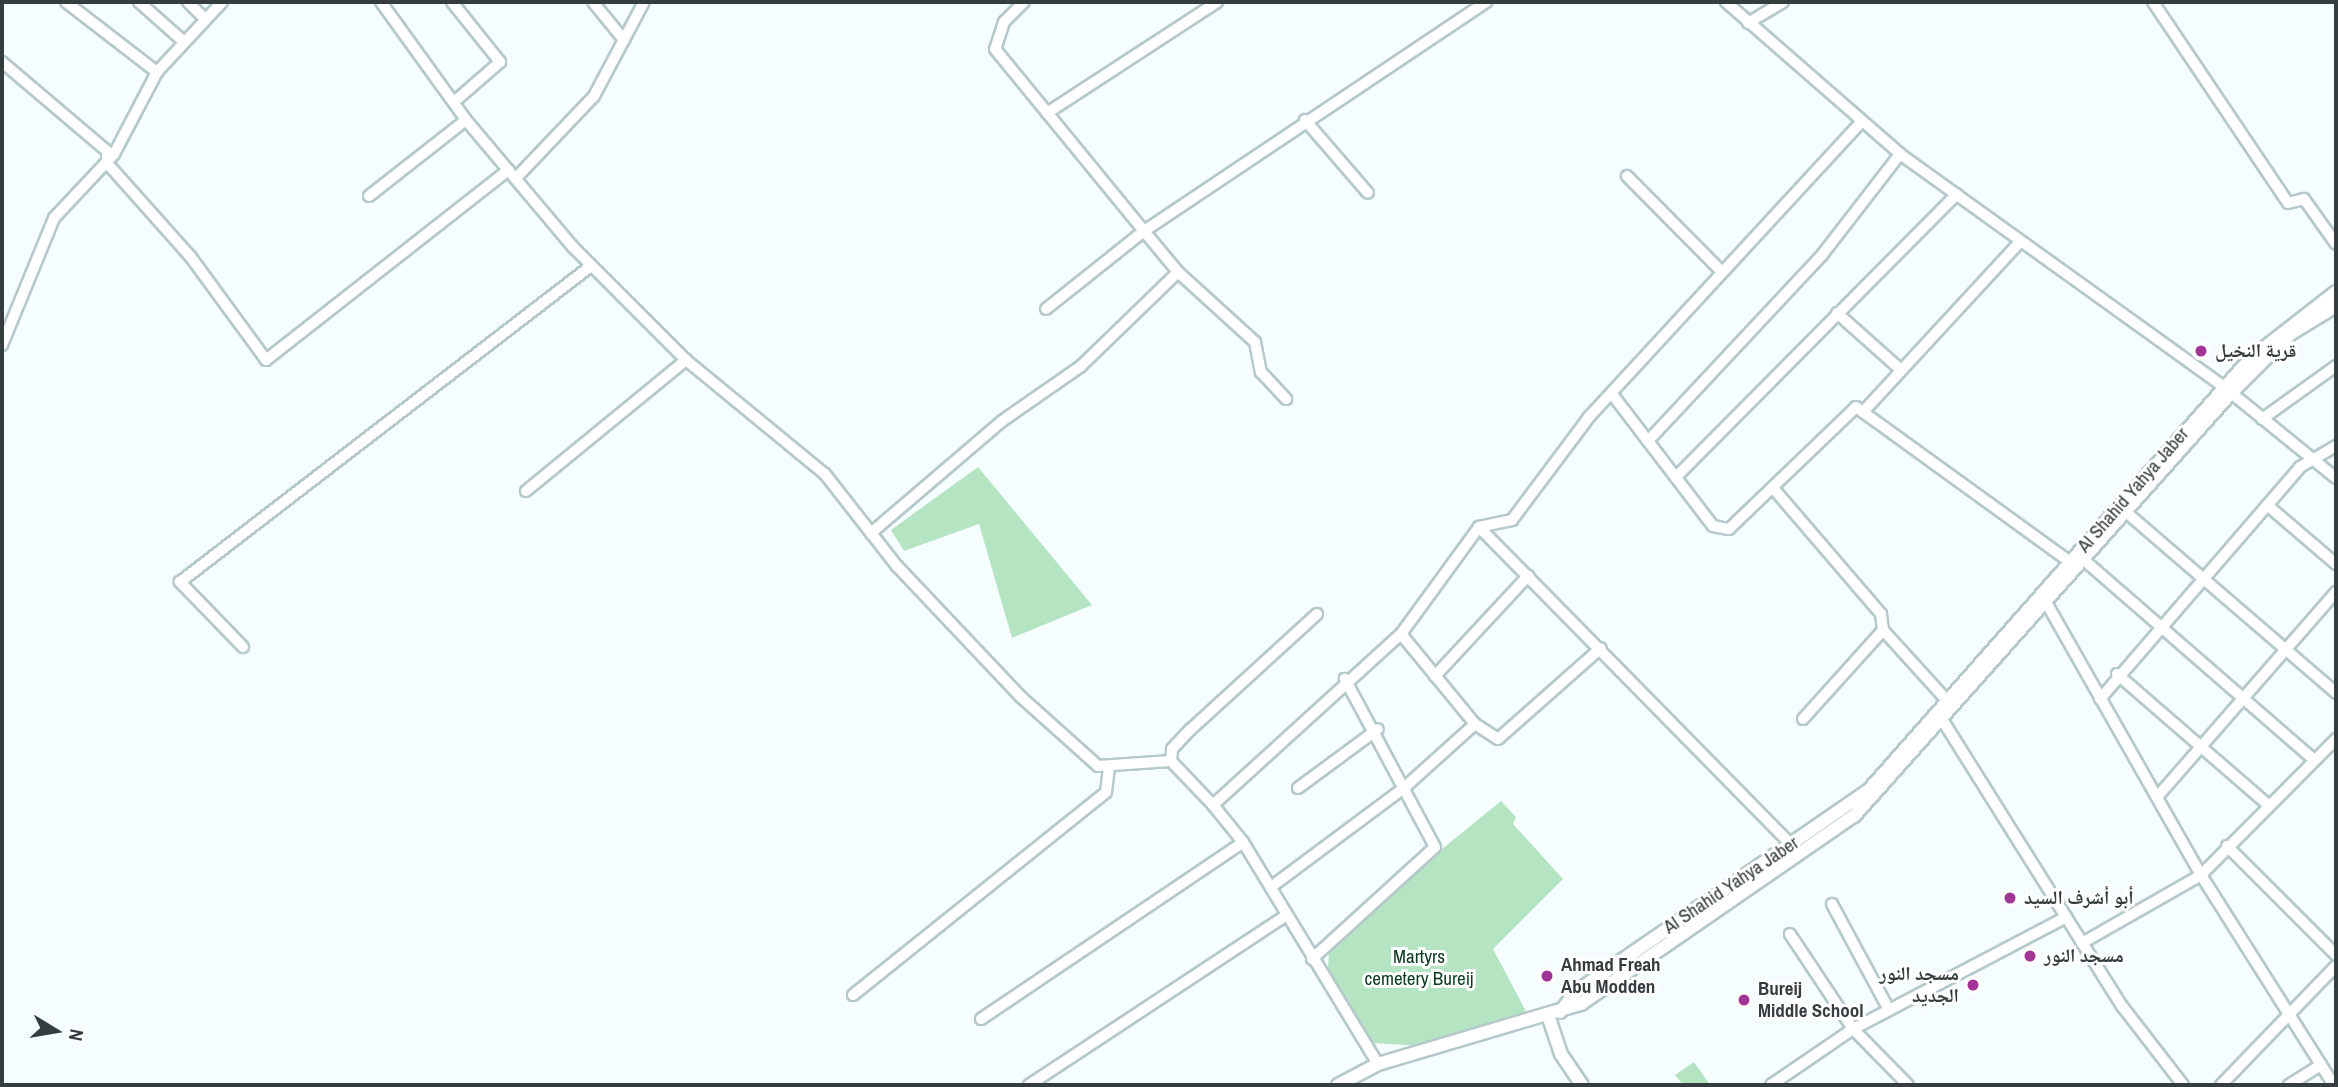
<!DOCTYPE html>
<html>
<head>
<meta charset="utf-8">
<style>
  body { margin:0 }
  #map { position:relative; width:2338px; height:1087px; overflow:hidden; background:#f5fdfe; font-family:"Archivo Narrow","Noto Naskh Arabic",sans-serif }
  div>[style] { position:absolute }
  .green>* { inset:0; background:#b5e4c3 }
  .roads { filter:drop-shadow(2px 0 #b5c8ca) drop-shadow(-2px 0 #b5c8ca) drop-shadow(0 2px #b5c8ca) drop-shadow(0 -2px #b5c8ca) }
  .minor>* { height:10px; margin:-5px; padding:0 5px; transform-origin:5px; border-radius:5px; background:#fff }
  .tertiary>* { height:12px; margin:-6px; padding:0 6px; transform-origin:6px; border-radius:6px; background:#fff }
  .dots>* { width:19px; height:19px; translate:-50% -50%; box-sizing:border-box; border:4px solid #fff; border-radius:50% }
  span { translate:-50% -50%; white-space:nowrap; text-align:center; line-height:1.15; -webkit-text-stroke:6px #fff; paint-order:stroke }
  .poi-label { font-size:19px; color:#353d3e; font-weight:700 }
  .left { translate:0 -50%; text-align:left }
  .right { translate:-100% -50%; text-align:right }
  .street-label { font-size:19px; color:#353d3e }
  .park-label { font-size:19px; color:#0c3a20 }
  .frame { position:absolute; inset:0; border:4px solid #353d3e; pointer-events:none }
  .north { position:absolute; left:21px; top:996px; width:70px; height:70px; -webkit-text-stroke:5px #fff; paint-order:stroke; rotate:101deg; font-size:19px; font-weight:700; line-height:28px; text-align:center; color:#353d3e }
  .north::after { content:''; display:block; margin:auto; width:24px; height:32px; background:#353d3e; clip-path:polygon(50% 0,100% 100%,50% 72%,0 100%) }
</style>
</head>
<body>
<div id="map">
  <div class="green">
    <div style="clip-path:polygon(978px 467px,1092px 605px,1012px 638px,979px 524px,904px 551px,891px 530px)"></div>
    <div style="clip-path:polygon(1501px 801px,1516px 817px,1513px 824px,1563px 879px,1493px 949px,1528px 1015px,1425px 1046px,1372px 1043px,1328px 969px,1329px 951px,1373px 905px)"></div>
    <div style="clip-path:polygon(1694px 1062px,1710px 1085px,1683px 1085px,1675px 1075px)"></div>
  </div>
  <div class="roads">
    <div class="minor">
      <div style="left:66px;top:2px;width:115px;rotate:37.6deg"></div>
      <div style="left:139px;top:2px;width:60px;rotate:41.6deg"></div>
      <div style="left:188px;top:2px;width:24px;rotate:45deg"></div>
      <div style="left:381px;top:2px;width:145px;rotate:54.2deg"></div>
      <div style="left:466px;top:120px;width:166px;rotate:49.9deg"></div>
      <div style="left:573px;top:247px;width:160px;rotate:45deg"></div>
      <div style="left:686px;top:360px;width:180px;rotate:39.4deg"></div>
      <div style="left:825px;top:474px;width:117px;rotate:52deg"></div>
      <div style="left:897px;top:566px;width:180px;rotate:46.6deg"></div>
      <div style="left:1021px;top:697px;width:103px;rotate:41.9deg"></div>
      <div style="left:1098px;top:766px;width:73px;rotate:-3.9deg"></div>
      <div style="left:1171px;top:761px;width:61px;rotate:46.3deg"></div>
      <div style="left:1213px;top:805px;width:48px;rotate:51deg"></div>
      <div style="left:1243px;top:842px;width:260px;rotate:58.7deg"></div>
      <div style="left:452px;top:2px;width:77px;rotate:51.3deg"></div>
      <div style="left:500px;top:62px;width:61px;rotate:139deg"></div>
      <div style="left:593px;top:2px;width:49px;rotate:50.8deg"></div>
      <div style="left:1024px;top:2px;width:28px;rotate:135deg"></div>
      <div style="left:1004px;top:22px;width:28px;rotate:108deg"></div>
      <div style="left:995px;top:49px;width:235px;rotate:50.7deg"></div>
      <div style="left:1144px;top:231px;width:125px;rotate:141.5deg"></div>
      <div style="left:1726px;top:2px;width:231px;rotate:41.1deg"></div>
      <div style="left:1900px;top:154px;width:399px;rotate:35.7deg"></div>
      <div style="left:2224px;top:387px;width:144px;rotate:39.1deg"></div>
      <div style="left:2153px;top:2px;width:242px;rotate:56.1deg"></div>
      <div style="left:2288px;top:203px;width:16px;rotate:-14deg"></div>
      <div style="left:2304px;top:199px;width:55px;rotate:54.6deg"></div>
      <div style="left:1748px;top:23px;width:41px;rotate:-31deg"></div>
      <div style="left:2px;top:62px;width:138px;rotate:40.3deg"></div>
      <div style="left:107px;top:151px;width:12px;rotate:90deg"></div>
      <div style="left:107px;top:163px;width:125px;rotate:48.3deg"></div>
      <div style="left:190px;top:256px;width:129px;rotate:53.8deg"></div>
      <div style="left:266px;top:360px;width:308px;rotate:-38.1deg"></div>
      <div style="left:1047px;top:113px;width:203px;rotate:-33.1deg"></div>
      <div style="left:1305px;top:120px;width:96px;rotate:49.2deg"></div>
      <div style="left:1627px;top:176px;width:134px;rotate:45.3deg"></div>
      <div style="left:516px;top:178px;width:113px;rotate:-46.4deg"></div>
      <div style="left:594px;top:96px;width:106px;rotate:-62deg"></div>
      <div style="left:369px;top:196px;width:123px;rotate:-38.1deg"></div>
      <div style="left:1178px;top:272px;width:104px;rotate:42.3deg"></div>
      <div style="left:1255px;top:342px;width:31px;rotate:79deg"></div>
      <div style="left:1261px;top:372px;width:37px;rotate:47deg"></div>
      <div style="left:1837px;top:313px;width:86px;rotate:41.7deg"></div>
      <div style="left:2px;top:345px;width:137px;rotate:-67.7deg"></div>
      <div style="left:54px;top:218px;width:88px;rotate:-46.8deg"></div>
      <div style="left:114px;top:154px;width:93px;rotate:-62.3deg"></div>
      <div style="left:157px;top:72px;width:96px;rotate:-47.1deg"></div>
      <div style="left:1612px;top:394px;width:166px;rotate:52.6deg"></div>
      <div style="left:1713px;top:526px;width:16px;rotate:11deg"></div>
      <div style="left:1729px;top:529px;width:176px;rotate:-43.8deg"></div>
      <div style="left:1856px;top:407px;width:271px;rotate:35.9deg"></div>
      <div style="left:1863px;top:412px;width:231px;rotate:-47.3deg"></div>
      <div style="left:2262px;top:419px;width:91px;rotate:-35.6deg"></div>
      <div style="left:1648px;top:441px;width:255px;rotate:-46.9deg"></div>
      <div style="left:1822px;top:255px;width:128px;rotate:-52.3deg"></div>
      <div style="left:1677px;top:476px;width:397px;rotate:-45.2deg"></div>
      <div style="left:1773px;top:488px;width:166px;rotate:49.4deg"></div>
      <div style="left:1881px;top:614px;width:16px;rotate:83deg"></div>
      <div style="left:526px;top:491px;width:207px;rotate:-39.3deg"></div>
      <div style="left:2267px;top:505px;width:91px;rotate:40.5deg"></div>
      <div style="left:2127px;top:513px;width:276px;rotate:40.7deg"></div>
      <div style="left:1479px;top:527px;width:451px;rotate:45.5deg"></div>
      <div style="left:871px;top:533px;width:172px;rotate:-40.5deg"></div>
      <div style="left:1002px;top:421px;width:96px;rotate:-34.8deg"></div>
      <div style="left:1081px;top:366px;width:135px;rotate:-44.1deg"></div>
      <div style="left:1178px;top:272px;width:53px;rotate:-129.7deg"></div>
      <div style="left:1144px;top:231px;width:412px;rotate:-33.8deg"></div>
      <div style="left:2084px;top:560px;width:305px;rotate:41deg"></div>
      <div style="left:2047px;top:604px;width:312px;rotate:60.4deg"></div>
      <div style="left:2201px;top:875px;width:249px;rotate:57.7deg"></div>
      <div style="left:1401px;top:634px;width:117px;rotate:50.6deg"></div>
      <div style="left:1475px;top:724px;width:27px;rotate:33deg"></div>
      <div style="left:1498px;top:739px;width:137px;rotate:-41.5deg"></div>
      <div style="left:243px;top:647px;width:91px;rotate:-134.1deg"></div>
      <div style="left:180px;top:582px;width:518px;rotate:-37.56deg"></div>
      <div style="left:2117px;top:674px;width:200px;rotate:40.9deg"></div>
      <div style="left:1435px;top:676px;width:137px;rotate:-47.1deg"></div>
      <div style="left:2100px;top:699px;width:306px;rotate:-49.2deg"></div>
      <div style="left:2300px;top:467px;width:42px;rotate:-30.3deg"></div>
      <div style="left:1803px;top:719px;width:120px;rotate:-48deg"></div>
      <div style="left:1883px;top:630px;width:101px;rotate:47.8deg"></div>
      <div style="left:1943px;top:721px;width:337px;rotate:57.9deg"></div>
      <div style="left:2122px;top:1006px;width:100px;rotate:52.3deg"></div>
      <div style="left:1171px;top:761px;width:12px;rotate:-85deg"></div>
      <div style="left:1172px;top:749px;width:26px;rotate:-47deg"></div>
      <div style="left:1190px;top:730px;width:172px;rotate:-42.4deg"></div>
      <div style="left:1298px;top:788px;width:99px;rotate:-36.4deg"></div>
      <div style="left:2158px;top:796px;width:271px;rotate:-48.9deg"></div>
      <div style="left:1213px;top:805px;width:254px;rotate:-42.3deg"></div>
      <div style="left:1401px;top:634px;width:132px;rotate:-53.9deg"></div>
      <div style="left:1479px;top:527px;width:34px;rotate:-12deg"></div>
      <div style="left:1512px;top:520px;width:129px;rotate:-53.2deg"></div>
      <div style="left:1589px;top:417px;width:401px;rotate:-47.3deg"></div>
      <div style="left:2227px;top:846px;width:154px;rotate:45deg"></div>
      <div style="left:1271px;top:887px;width:167px;rotate:-36.7deg"></div>
      <div style="left:1405px;top:787px;width:94px;rotate:-42deg"></div>
      <div style="left:1832px;top:904px;width:120px;rotate:61.7deg"></div>
      <div style="left:2082px;top:943px;width:137px;rotate:-29.7deg"></div>
      <div style="left:2201px;top:875px;width:192px;rotate:-45.2deg"></div>
      <div style="left:1312px;top:959px;width:166px;rotate:-42.3deg"></div>
      <div style="left:1435px;top:847px;width:191px;rotate:-118.2deg"></div>
      <div style="left:853px;top:995px;width:324px;rotate:-38.7deg"></div>
      <div style="left:1106px;top:792px;width:24px;rotate:-83deg"></div>
      <div style="left:981px;top:1019px;width:316px;rotate:-34deg"></div>
      <div style="left:1029px;top:1085px;width:309px;rotate:-33.4deg"></div>
      <div style="left:1771px;top:1085px;width:99px;rotate:-34.3deg"></div>
      <div style="left:1853px;top:1029px;width:114px;rotate:-123.6deg"></div>
      <div style="left:1908px;top:1085px;width:78px;rotate:-134.5deg"></div>
      <div style="left:1853px;top:1029px;width:241px;rotate:-27.7deg"></div>
      <div style="left:2221px;top:1085px;width:165px;rotate:-46deg"></div>
      <div style="left:2289px;top:1085px;width:38px;rotate:-32deg"></div>
    </div>
    <div class="tertiary">
      <div style="left:1560px;top:1012px;width:26px;rotate:-51deg"></div>
      <div style="left:1576px;top:992px;width:356px;rotate:-34.6deg"></div>
      <div style="left:1869px;top:790px;width:575px;rotate:-48.52deg"></div>
      <div style="left:2250px;top:359px;width:109px;rotate:-37.9deg"></div>
      <div style="left:1548px;top:1015px;width:41px;rotate:71.6deg"></div>
      <div style="left:1561px;top:1054px;width:37px;rotate:56deg"></div>
      <div style="left:1338px;top:1085px;width:45px;rotate:-27.7deg"></div>
      <div style="left:1378px;top:1064px;width:212px;rotate:-16.5deg"></div>
      <div style="left:1581px;top:1004px;width:331px;rotate:-34.6deg"></div>
      <div style="left:1854px;top:816px;width:565px;rotate:-48.3deg"></div>
      <div style="left:2230px;top:394px;width:85px;rotate:-45deg"></div>
      <div style="left:2290px;top:334px;width:54px;rotate:-31.3deg"></div>
    </div>
  </div>
  <div class="dots">
    <div style="left:2201px;top:351px;background:#a13494"></div>
    <div style="left:2010px;top:898px;background:#a13494"></div>
    <div style="left:2030px;top:956px;background:#a13494"></div>
    <div style="left:1547px;top:976px;background:#a13494"></div>
    <div style="left:1973px;top:985px;background:#a13494"></div>
    <div style="left:1744px;top:1000px;background:#a13494"></div>
  </div>
  <div class="poi-label">
    <span class="left" style="left:2215px;top:351px">قرية النخيل</span>
    <span class="left" style="left:2024px;top:898px">أبو أشرف السيد</span>
    <span class="left" style="left:2044px;top:956px">مسجد النور</span>
    <span class="left" style="left:1561px;top:976px">Ahmad Freah<br>Abu Modden</span>
    <span class="right" style="left:1959px;top:985px">مسجد النور<br>الجديد</span>
    <span class="left" style="left:1758px;top:1000px">Bureij<br>Middle School</span>
  </div>
  <div class="street-label">
    <span style="left:2133px;top:490px;rotate:-49deg">Al Shahid Yahya Jaber</span>
    <span style="left:1731px;top:885px;rotate:-34deg">Al Shahid Yahya Jaber</span>
  </div>
  <div class="park-label">
    <span style="left:1419px;top:968px">Martyrs<br>cemetery Bureij</span>
  </div>
  <div class="frame"></div>
  <div class="north">N</div>
</div>
</body>
</html>
